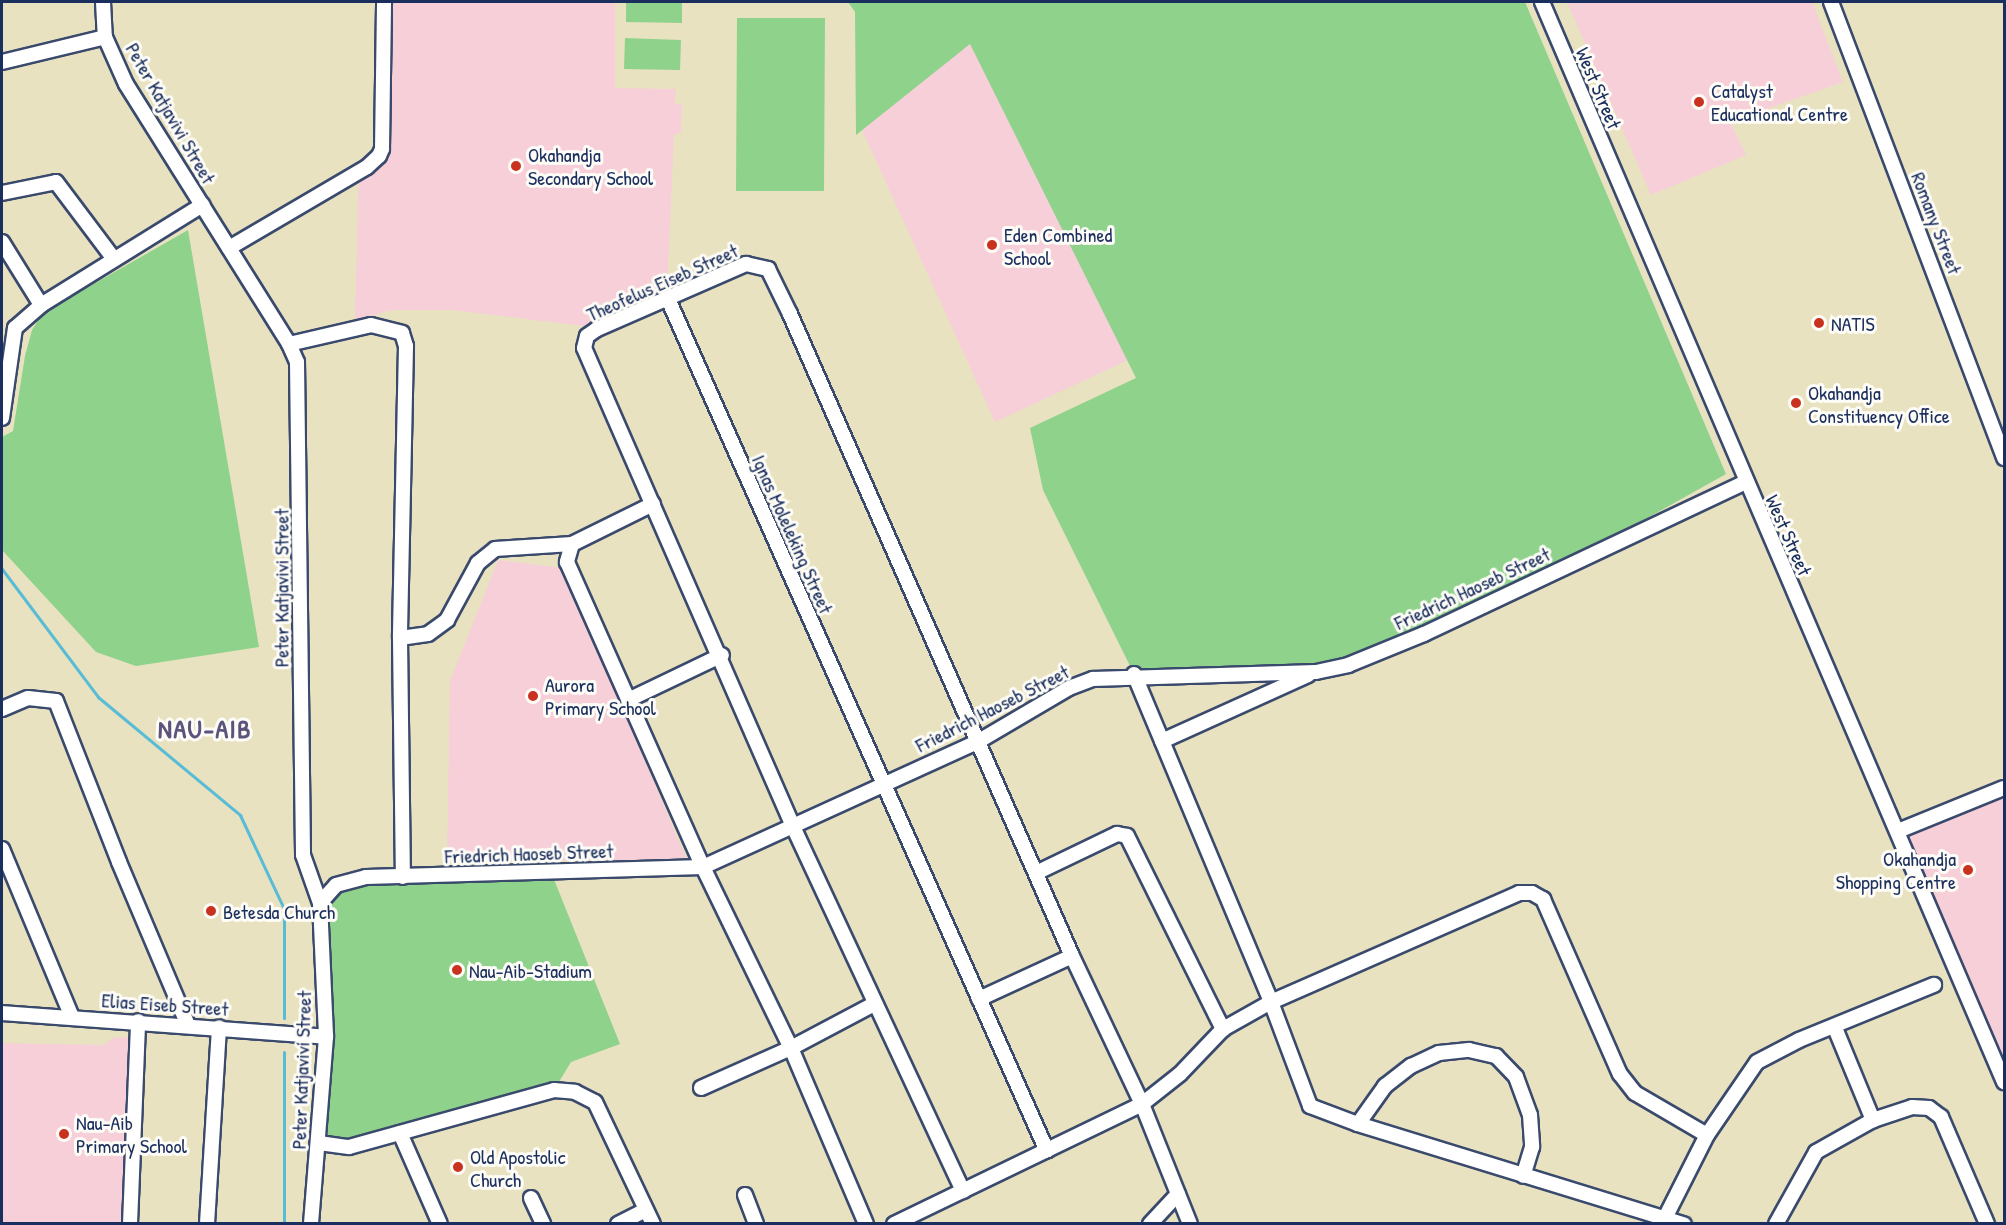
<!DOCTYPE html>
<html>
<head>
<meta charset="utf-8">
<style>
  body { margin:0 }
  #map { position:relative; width:2006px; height:1225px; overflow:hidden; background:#e8e2c0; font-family:"Patrick Hand",sans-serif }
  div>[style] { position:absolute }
  .built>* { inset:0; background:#f6cfd8 }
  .green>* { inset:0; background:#8fd28b }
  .stream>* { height:3px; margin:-1.5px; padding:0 1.5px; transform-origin:1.5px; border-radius:1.5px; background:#58bcd6 }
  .roads { filter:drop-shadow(2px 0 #3a4a6d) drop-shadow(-2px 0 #3a4a6d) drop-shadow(0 2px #3a4a6d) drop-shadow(0 -2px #3a4a6d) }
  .minor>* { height:14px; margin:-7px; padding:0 7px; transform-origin:7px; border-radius:7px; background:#fff }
  .dots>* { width:16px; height:16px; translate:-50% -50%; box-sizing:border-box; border:3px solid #fdfcf7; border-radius:50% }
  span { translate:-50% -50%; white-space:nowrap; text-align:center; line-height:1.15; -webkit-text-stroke:6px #fdfcf7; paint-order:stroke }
  .street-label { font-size:20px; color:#1b2f5e }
  .poi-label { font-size:20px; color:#1b2f5e }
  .left { translate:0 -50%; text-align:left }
  .right { translate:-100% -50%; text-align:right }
  .district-label { font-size:26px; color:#5c547c; font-weight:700; letter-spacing:1.5px }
  .frame { position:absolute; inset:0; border:3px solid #1b2f5e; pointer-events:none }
</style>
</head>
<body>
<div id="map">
  <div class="built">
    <div style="clip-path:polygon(379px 2px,615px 2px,615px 88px,676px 89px,675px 104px,682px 104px,681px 133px,674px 134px,667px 292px,592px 327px,452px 310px,393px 310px,355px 320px,359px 160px,372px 150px,376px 137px)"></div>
    <div style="clip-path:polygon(1567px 2px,1812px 2px,1843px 82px,1730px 122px,1746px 155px,1651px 195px)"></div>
    <div style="clip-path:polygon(970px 43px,1128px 360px,995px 422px,862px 130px)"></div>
    <div style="clip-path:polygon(498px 560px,563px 568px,687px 860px,447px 861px,450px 681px)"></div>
    <div style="clip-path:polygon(2004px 788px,2004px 1077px,1898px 831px)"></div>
    <div style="clip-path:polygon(127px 1037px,132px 1044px,123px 1223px,2px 1224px,2px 1043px,104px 1045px,113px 1038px)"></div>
  </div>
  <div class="green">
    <div style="clip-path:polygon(626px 2px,682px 2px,682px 23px,626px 22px)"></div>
    <div style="clip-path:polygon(848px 2px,1525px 2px,1726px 474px,1531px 583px,1348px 665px,1134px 674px,1043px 490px,1030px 428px,1136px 378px,970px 44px,856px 135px,855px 12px)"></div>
    <div style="clip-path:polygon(737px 18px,825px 18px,824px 191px,736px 191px)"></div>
    <div style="clip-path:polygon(625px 38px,681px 40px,680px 70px,624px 69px)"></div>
    <div style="clip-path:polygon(188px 230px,259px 647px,136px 666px,96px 652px,2px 550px,2px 437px,13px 431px,25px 356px,32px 330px,43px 313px)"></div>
    <div style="clip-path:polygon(551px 872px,620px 1044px,571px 1062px,554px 1090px,349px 1147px,319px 1143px,320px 903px,336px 885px)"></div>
  </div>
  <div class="stream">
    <div style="left:2px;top:569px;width:160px;rotate:53.1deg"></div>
    <div style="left:98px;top:697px;width:185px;rotate:39.7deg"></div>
    <div style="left:240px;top:815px;width:104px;rotate:64.9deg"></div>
    <div style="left:284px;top:909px;width:109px;rotate:90deg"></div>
    <div style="left:284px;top:1224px;width:172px;rotate:-90deg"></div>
  </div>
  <div class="roads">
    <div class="minor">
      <div style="left:103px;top:2px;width:35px;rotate:87deg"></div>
      <div style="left:105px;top:37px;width:51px;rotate:65.9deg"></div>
      <div style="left:126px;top:84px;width:307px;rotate:57.9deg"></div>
      <div style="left:289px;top:344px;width:20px;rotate:66deg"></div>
      <div style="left:297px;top:362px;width:493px;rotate:89.3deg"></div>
      <div style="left:303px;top:855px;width:51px;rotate:70.5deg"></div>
      <div style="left:320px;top:903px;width:134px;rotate:87.4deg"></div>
      <div style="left:326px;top:1037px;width:188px;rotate:94.6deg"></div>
      <div style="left:1542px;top:2px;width:1175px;rotate:66.84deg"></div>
      <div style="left:1831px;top:2px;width:488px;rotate:69.2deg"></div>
      <div style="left:2px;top:62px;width:106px;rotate:-13.6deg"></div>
      <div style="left:2px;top:193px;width:55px;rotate:-11.5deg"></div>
      <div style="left:56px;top:182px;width:96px;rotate:53deg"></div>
      <div style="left:2px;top:242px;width:74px;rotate:58.2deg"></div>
      <div style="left:229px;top:248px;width:160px;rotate:-30.4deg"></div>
      <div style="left:367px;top:167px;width:16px;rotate:-43deg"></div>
      <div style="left:379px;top:156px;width:8px;rotate:-67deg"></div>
      <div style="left:382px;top:149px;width:147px;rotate:-89.2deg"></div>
      <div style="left:668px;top:299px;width:932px;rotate:66.02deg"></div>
      <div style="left:289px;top:344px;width:84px;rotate:-13deg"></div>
      <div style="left:371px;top:325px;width:32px;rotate:14deg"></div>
      <div style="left:402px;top:333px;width:14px;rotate:73deg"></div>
      <div style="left:406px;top:346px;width:292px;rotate:91.2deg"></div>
      <div style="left:400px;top:638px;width:239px;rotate:89.3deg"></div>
      <div style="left:2px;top:418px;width:91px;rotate:-81.8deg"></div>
      <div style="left:15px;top:328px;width:35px;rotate:-41deg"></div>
      <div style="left:41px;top:305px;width:190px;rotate:-31.8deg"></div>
      <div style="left:653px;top:504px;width:90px;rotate:153.7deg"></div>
      <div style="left:572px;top:544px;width:19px;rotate:106deg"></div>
      <div style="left:567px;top:562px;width:334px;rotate:66deg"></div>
      <div style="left:703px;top:867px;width:201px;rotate:64.1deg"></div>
      <div style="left:791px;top:1048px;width:191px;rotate:66.9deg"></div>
      <div style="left:400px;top:638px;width:28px;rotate:-8deg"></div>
      <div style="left:428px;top:634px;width:24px;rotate:-36deg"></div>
      <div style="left:447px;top:620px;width:65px;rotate:-61.5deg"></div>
      <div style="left:478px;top:563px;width:22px;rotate:-39deg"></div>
      <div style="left:495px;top:549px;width:77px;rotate:-3.7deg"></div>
      <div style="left:1134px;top:674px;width:355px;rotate:67.3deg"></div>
      <div style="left:1271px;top:1002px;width:111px;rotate:69.4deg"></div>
      <div style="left:1310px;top:1106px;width:51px;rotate:20.6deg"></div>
      <div style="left:1358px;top:1124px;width:341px;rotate:17.1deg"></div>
      <div style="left:628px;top:700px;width:104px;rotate:-25.6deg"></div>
      <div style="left:2px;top:709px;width:28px;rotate:-23deg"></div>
      <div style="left:28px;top:698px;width:28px;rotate:6deg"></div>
      <div style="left:56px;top:701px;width:173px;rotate:68.6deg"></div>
      <div style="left:119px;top:862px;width:177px;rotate:67.1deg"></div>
      <div style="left:1162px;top:741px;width:160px;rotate:-24.3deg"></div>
      <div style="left:1898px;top:831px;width:114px;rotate:-22.1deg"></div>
      <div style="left:2px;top:849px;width:182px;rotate:67.4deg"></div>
      <div style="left:1038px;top:872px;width:88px;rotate:-25.7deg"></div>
      <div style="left:1117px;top:834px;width:10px;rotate:11deg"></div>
      <div style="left:1127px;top:836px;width:216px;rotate:63.6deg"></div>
      <div style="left:320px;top:903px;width:24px;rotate:-48deg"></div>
      <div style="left:336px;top:885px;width:31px;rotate:-15deg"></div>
      <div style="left:366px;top:877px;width:337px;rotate:-1.7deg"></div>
      <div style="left:703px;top:867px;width:303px;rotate:-24.5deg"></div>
      <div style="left:979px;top:741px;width:104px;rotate:-30.5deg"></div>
      <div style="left:1069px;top:688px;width:26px;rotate:-21deg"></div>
      <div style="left:1093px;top:679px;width:223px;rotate:-1.8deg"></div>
      <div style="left:1316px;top:672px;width:33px;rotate:-12deg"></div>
      <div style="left:1348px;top:665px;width:82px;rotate:-22.2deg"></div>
      <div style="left:1424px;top:634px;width:355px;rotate:-25.3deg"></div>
      <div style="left:979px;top:999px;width:102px;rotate:-24.8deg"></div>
      <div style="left:2px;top:1013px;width:325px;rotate:4.2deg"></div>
      <div style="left:1835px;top:1028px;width:100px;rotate:67.6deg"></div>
      <div style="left:701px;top:1088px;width:98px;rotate:-24deg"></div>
      <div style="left:791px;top:1048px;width:94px;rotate:-27.9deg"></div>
      <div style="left:1358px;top:1124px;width:47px;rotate:-54.6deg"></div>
      <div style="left:1385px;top:1086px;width:33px;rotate:-38deg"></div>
      <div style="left:1411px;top:1066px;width:31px;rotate:-25deg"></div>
      <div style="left:1439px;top:1053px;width:30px;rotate:-6deg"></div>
      <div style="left:1469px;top:1050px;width:28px;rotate:13deg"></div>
      <div style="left:1496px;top:1056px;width:29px;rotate:46deg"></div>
      <div style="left:1516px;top:1077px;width:40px;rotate:69.8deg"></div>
      <div style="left:1530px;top:1115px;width:32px;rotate:86deg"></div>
      <div style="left:1532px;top:1147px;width:30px;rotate:107deg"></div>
      <div style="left:400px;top:1133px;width:99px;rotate:66.3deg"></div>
      <div style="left:319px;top:1143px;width:30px;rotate:8deg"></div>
      <div style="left:349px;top:1147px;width:213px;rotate:-15.5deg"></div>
      <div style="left:554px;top:1090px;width:21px;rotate:5deg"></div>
      <div style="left:575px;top:1092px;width:22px;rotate:27deg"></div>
      <div style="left:595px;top:1102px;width:135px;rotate:64.6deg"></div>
      <div style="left:963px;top:1191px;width:405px;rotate:-115deg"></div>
      <div style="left:792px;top:824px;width:519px;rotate:-113.6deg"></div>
      <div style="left:584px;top:348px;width:12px;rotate:-76deg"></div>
      <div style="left:587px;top:336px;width:12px;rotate:-35deg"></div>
      <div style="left:597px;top:329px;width:163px;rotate:-23.6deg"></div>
      <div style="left:746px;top:264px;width:23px;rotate:13deg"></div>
      <div style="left:768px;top:269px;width:50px;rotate:63.9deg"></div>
      <div style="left:790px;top:314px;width:701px;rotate:66.29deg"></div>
      <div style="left:1072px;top:956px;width:164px;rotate:64.7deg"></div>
      <div style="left:1142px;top:1104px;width:129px;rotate:68.2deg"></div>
      <div style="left:745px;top:1195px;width:31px;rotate:69deg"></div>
      <div style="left:531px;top:1198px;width:29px;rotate:65deg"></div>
      <div style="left:130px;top:1224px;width:203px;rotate:-87.7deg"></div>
      <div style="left:207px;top:1224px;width:197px;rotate:-86.5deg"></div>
      <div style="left:618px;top:1224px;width:31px;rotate:-27deg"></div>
      <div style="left:894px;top:1224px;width:276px;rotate:-25.8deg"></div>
      <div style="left:1142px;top:1104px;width:48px;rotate:-38.3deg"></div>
      <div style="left:1180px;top:1074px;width:62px;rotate:-46.3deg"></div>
      <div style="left:1223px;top:1029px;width:55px;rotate:-29.4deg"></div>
      <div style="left:1271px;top:1002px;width:271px;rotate:-23.7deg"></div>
      <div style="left:1519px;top:893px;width:13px"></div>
      <div style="left:1532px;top:893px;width:13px;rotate:29deg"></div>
      <div style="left:1543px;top:899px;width:191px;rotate:66.3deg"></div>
      <div style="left:1620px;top:1074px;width:24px;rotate:52deg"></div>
      <div style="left:1635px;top:1093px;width:83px;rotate:30.3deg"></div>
      <div style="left:1150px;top:1224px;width:41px;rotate:-47deg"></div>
      <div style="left:1662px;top:1224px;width:100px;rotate:-63.2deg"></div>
      <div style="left:1707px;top:1135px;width:88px;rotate:-55.6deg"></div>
      <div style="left:1757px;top:1062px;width:47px;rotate:-27.6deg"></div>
      <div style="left:1799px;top:1040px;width:146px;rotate:-22.2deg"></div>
      <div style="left:1776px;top:1224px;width:82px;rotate:-60.9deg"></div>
      <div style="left:1816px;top:1152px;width:65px;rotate:-29.3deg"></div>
      <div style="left:1873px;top:1120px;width:41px;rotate:-18.4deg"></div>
      <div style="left:1912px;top:1107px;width:17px;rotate:3deg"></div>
      <div style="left:1929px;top:1108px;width:15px;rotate:37deg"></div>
      <div style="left:1941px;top:1117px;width:116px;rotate:66.7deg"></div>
    </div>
  </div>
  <div class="dots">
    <div style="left:1699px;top:102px;background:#c8321e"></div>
    <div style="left:516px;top:166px;background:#c8321e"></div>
    <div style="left:992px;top:245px;background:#c8321e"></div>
    <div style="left:1819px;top:323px;background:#c8321e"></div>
    <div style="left:1796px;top:403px;background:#c8321e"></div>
    <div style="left:533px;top:696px;background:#c8321e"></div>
    <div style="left:1968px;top:870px;background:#c8321e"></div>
    <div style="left:211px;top:911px;background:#c8321e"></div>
    <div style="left:457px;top:970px;background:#c8321e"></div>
    <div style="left:64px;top:1134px;background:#c8321e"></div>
    <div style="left:458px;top:1167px;background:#c8321e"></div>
  </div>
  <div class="street-label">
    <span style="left:1599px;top:88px;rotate:67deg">West Street</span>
    <span style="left:171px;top:113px;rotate:60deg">Peter Katjavivi Street</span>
    <span style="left:1937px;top:223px;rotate:69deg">Romany Street</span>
    <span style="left:662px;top:282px;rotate:-24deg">Theofelus Eiseb Street</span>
    <span style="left:793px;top:534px;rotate:66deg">Ignas Moleleking Street</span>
    <span style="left:1789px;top:535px;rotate:66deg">West Street</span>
    <span style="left:281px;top:588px;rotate:-90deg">Peter Katjavivi Street</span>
    <span style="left:1472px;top:588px;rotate:-25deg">Friedrich Haoseb Street</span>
    <span style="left:992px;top:708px;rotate:-27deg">Friedrich Haoseb Street</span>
    <span style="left:529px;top:853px;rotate:-2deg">Friedrich Haoseb Street</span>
    <span style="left:165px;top:1004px;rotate:4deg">Elias Eiseb Street</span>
    <span style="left:301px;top:1070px;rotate:-88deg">Peter Katjavivi Street</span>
  </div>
  <div class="poi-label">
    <span class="left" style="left:1711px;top:102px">Catalyst<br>Educational Centre</span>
    <span class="left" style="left:528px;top:166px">Okahandja<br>Secondary School</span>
    <span class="left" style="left:1004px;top:246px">Eden Combined<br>School</span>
    <span class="left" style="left:1831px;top:323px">NATIS</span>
    <span class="left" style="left:1808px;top:404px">Okahandja<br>Constituency Office</span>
    <span class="left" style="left:545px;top:696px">Aurora<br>Primary School</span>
    <span class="right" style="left:1956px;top:870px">Okahandja<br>Shopping Centre</span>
    <span class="left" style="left:223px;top:911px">Betesda Church</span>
    <span class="left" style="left:469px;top:970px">Nau-Aib-Stadium</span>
    <span class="left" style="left:76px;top:1134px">Nau-Aib<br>Primary School</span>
    <span class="left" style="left:470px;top:1168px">Old Apostolic<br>Church</span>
  </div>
  <div class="district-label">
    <span style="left:205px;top:729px">NAU-AIB</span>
  </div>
  <div class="frame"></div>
</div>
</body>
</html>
